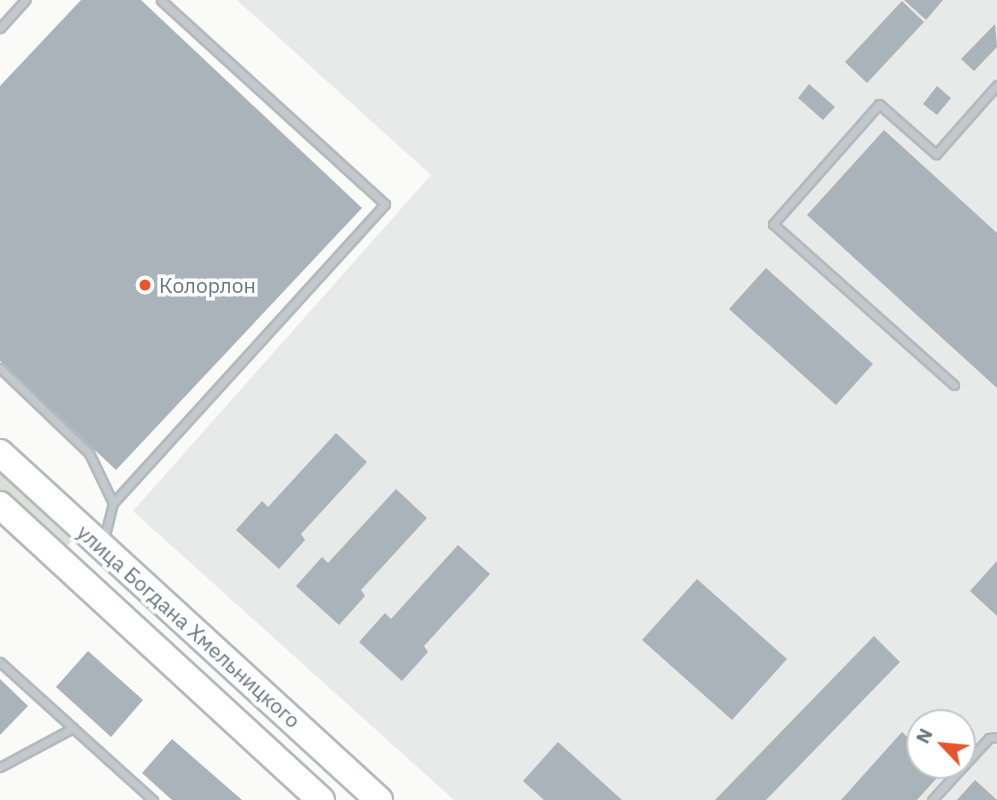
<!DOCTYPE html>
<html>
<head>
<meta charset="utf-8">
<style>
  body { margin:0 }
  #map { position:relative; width:997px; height:800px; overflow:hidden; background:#fafaf8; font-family:"IBM Plex Sans",sans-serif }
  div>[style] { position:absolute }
  .built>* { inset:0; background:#e8e9e9 }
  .green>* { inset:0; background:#dadfd7 }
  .building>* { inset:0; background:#aab3b9 }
  .roads { filter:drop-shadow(2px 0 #b4b9bd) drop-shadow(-2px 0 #b4b9bd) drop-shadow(0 2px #b4b9bd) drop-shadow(0 -2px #b4b9bd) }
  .lane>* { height:7px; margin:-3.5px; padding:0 3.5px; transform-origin:3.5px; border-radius:3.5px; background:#c3c8cc }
  .highway>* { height:26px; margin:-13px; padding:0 13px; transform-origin:13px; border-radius:13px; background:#fff }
  .dots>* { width:19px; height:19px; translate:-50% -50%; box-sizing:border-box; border:4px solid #fff; border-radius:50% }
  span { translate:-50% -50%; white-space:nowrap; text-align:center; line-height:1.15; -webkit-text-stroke:7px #fff; paint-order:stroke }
  .poi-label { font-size:21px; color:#657683 }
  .left { translate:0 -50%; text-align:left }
  .street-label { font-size:21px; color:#657683 }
  .north { position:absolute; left:906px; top:709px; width:70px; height:70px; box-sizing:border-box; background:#fff; border:2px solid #c1c8cd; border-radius:50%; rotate:296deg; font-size:19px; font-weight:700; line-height:28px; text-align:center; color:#657683 }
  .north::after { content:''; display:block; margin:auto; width:24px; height:32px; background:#e4572e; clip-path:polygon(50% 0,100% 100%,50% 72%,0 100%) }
</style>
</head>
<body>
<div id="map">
  <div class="built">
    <div style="clip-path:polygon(evenodd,237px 0,997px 0,997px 800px,454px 800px,133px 511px,431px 175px,237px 0,920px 723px,962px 723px,962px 765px,920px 765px,920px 723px)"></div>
  </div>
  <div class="green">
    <div style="clip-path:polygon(0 465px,77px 536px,65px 548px,0 490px)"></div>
  </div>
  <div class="building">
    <div style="clip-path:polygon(81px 0,141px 0,362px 208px,116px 470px,0 361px,0 86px)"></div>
    <div style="clip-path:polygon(904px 0,943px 0,926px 20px)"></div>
    <div style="clip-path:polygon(902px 1px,924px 22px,867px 83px,845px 62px)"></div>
    <div style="clip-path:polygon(995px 24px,997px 47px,974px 71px,961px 59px)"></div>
    <div style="clip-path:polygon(809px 84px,835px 107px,823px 120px,798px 98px)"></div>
    <div style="clip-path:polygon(937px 86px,951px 98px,937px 115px,923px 104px)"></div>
    <div style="clip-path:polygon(884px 130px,997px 233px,997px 388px,807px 215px)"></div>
    <div style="clip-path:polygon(766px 268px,873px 364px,836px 405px,729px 309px)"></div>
    <div style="clip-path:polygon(336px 433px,367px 462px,301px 534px,305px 540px,279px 569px,236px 530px,262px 501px,268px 507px)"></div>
    <div style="clip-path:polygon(396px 489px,427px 518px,361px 590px,365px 596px,339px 625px,296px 586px,322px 557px,328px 563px)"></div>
    <div style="clip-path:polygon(458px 545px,490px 574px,424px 646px,428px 652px,402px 681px,359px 642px,385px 613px,391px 619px)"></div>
    <div style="clip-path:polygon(997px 561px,997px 616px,970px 591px)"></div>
    <div style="clip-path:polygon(697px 579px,787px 659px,732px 720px,642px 640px)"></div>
    <div style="clip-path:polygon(874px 636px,900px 662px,766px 800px,715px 800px)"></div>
    <div style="clip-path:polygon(88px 651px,143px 700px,111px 737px,56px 687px)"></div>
    <div style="clip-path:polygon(0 679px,28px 706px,0 735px)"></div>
    <div style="clip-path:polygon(902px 732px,920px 749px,920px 765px,944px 770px,917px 800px,841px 800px)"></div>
    <div style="clip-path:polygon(172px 739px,242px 800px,172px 800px,142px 773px)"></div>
    <div style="clip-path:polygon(558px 742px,622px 800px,544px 800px,523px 781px)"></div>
    <div style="clip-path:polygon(975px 780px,997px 800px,957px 800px)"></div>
  </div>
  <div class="roads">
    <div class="lane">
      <div style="left:0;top:28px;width:38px;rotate:-48deg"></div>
      <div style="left:0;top:368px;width:123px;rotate:43.7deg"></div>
      <div style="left:89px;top:453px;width:55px;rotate:64.4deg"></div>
      <div style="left:113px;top:503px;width:36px;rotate:104deg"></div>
      <div style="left:954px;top:385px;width:242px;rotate:-138.3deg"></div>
      <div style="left:773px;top:224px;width:160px;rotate:-48.5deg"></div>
      <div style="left:879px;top:104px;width:76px;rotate:41.3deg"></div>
      <div style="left:936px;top:154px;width:92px;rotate:-48.5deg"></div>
      <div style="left:113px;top:503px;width:404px;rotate:-47.7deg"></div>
      <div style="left:385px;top:204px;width:303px;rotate:-137.7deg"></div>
      <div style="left:0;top:662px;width:98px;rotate:42.1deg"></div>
      <div style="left:0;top:767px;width:83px;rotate:-28.1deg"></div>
      <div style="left:73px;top:728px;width:108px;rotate:42deg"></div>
      <div style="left:932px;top:800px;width:84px;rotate:-47.4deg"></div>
      <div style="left:989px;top:738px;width:8px;rotate:-7deg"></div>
    </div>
    <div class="highway">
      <div style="left:0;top:453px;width:514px;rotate:42.48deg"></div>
      <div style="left:0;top:505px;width:436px;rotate:42.6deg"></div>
    </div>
  </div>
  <div class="dots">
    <div style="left:145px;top:285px;background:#e4572e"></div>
  </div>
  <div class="poi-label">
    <span class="left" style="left:159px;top:285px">Колорлон</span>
  </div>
  <div class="street-label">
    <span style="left:189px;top:626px;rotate:42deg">улица Богдана Хмельницкого</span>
  </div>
  <div class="north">N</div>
</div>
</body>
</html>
